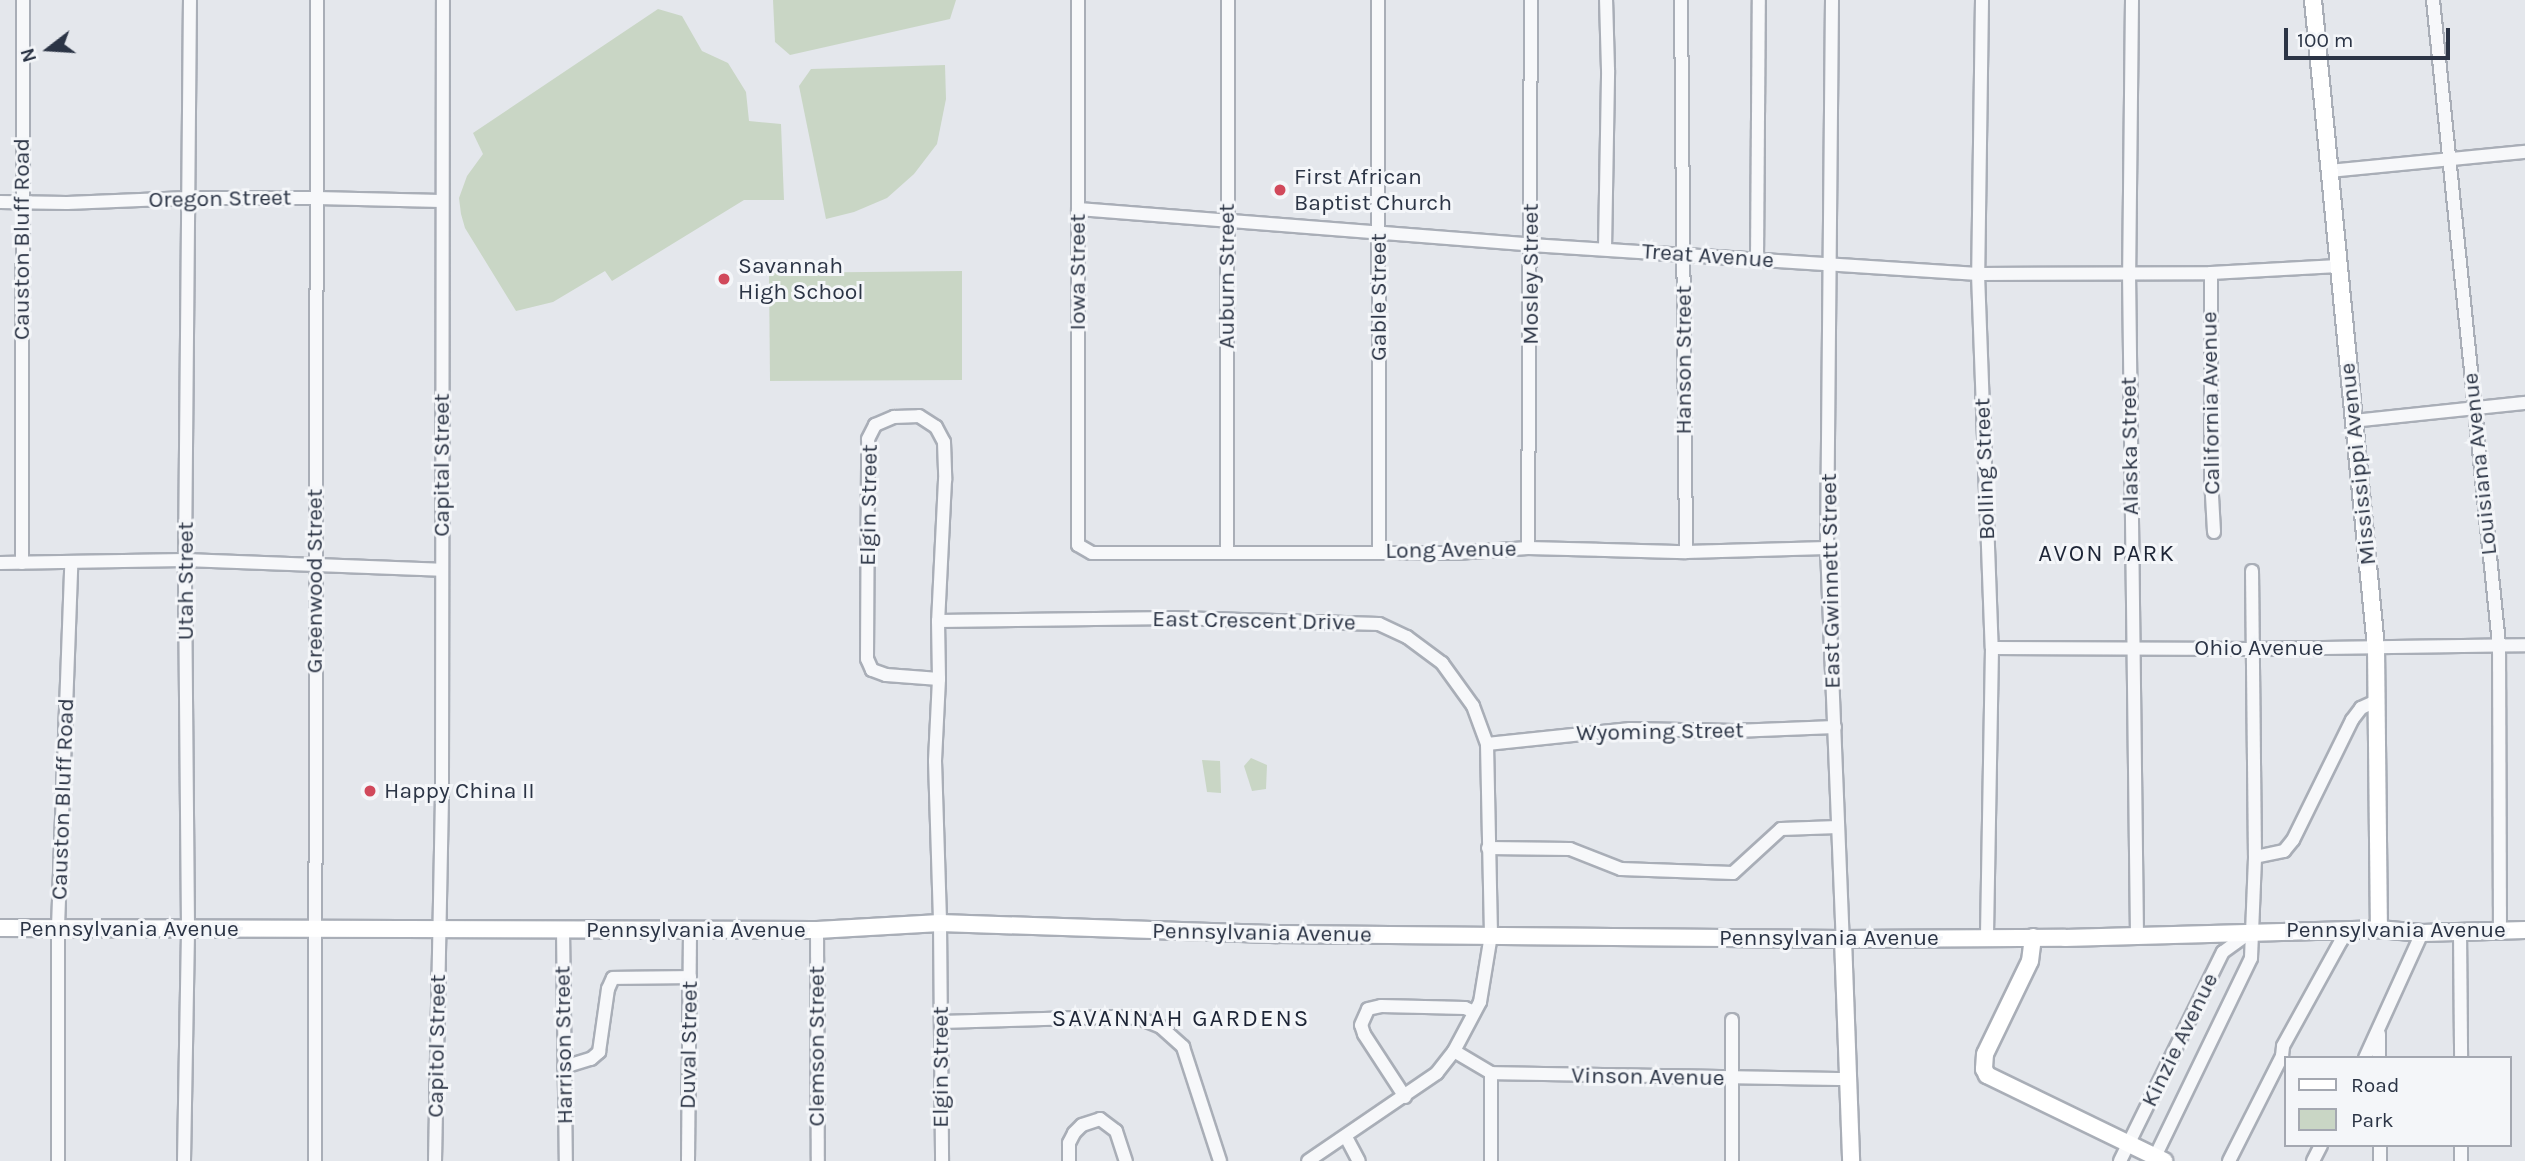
<!DOCTYPE html>
<html>
<head>
<meta charset="utf-8">
<style>
  body { margin:0 }
  #map { position:relative; width:2525px; height:1161px; overflow:hidden; background:#e4e7ec; font-family:Karla,sans-serif }
  div>[style] { position:absolute }
  .green>* { inset:0; background:#c9d6c5 }
  .roads { filter:drop-shadow(2px 0 #a9aeb7) drop-shadow(-2px 0 #a9aeb7) drop-shadow(0 2px #a9aeb7) drop-shadow(0 -2px #a9aeb7) }
  .street>* { height:12px; margin:-6px; padding:0 6px; transform-origin:6px; border-radius:6px; background:#f7f8fa }
  .secondary>* { height:16px; margin:-8px; padding:0 8px; transform-origin:8px; border-radius:8px; background:#fff }
  .dots>* { width:19px; height:19px; translate:-50% -50%; box-sizing:border-box; border:4px solid #f4f6f9; border-radius:50% }
  span { translate:-50% -50%; white-space:nowrap; text-align:center; line-height:1.15; -webkit-text-stroke:6px #f4f6f9; paint-order:stroke }
  .poi-label { font-size:23px; color:#2b3445 }
  .left { translate:0 -50%; text-align:left }
  .street-label { font-size:23px; color:#2b3445 }
  .neighbourhood-label { font-size:24px; color:#1d2536; letter-spacing:2px }
  .legend { position:absolute; left:2284px; top:1056px; width:228px; height:91px; box-sizing:border-box; background:#f4f6f9; border:2px solid #a4a8b1; margin:0; padding:9px 12px; list-style:none; font-size:21px; color:#2b3445 }
  .legend li { display:flex; align-items:center; gap:14px; height:35px }
  .legend b { width:35px; border:2px solid #a4a8b1 }
  .north { position:absolute; left:14px; top:14px; width:70px; height:70px; -webkit-text-stroke:5px #f4f6f9; paint-order:stroke; rotate:253deg; font-size:19px; font-weight:700; line-height:28px; text-align:center; color:#2b3445 }
  .north::after { content:''; display:block; margin:auto; width:24px; height:32px; background:#2b3445; clip-path:polygon(50% 0,100% 100%,50% 72%,0 100%) }
  .scale { position:absolute; left:2284px; top:28px; width:166px; height:32px; box-sizing:border-box; border:4px solid #2b3445; border-top:0; padding-left:9px; font-size:21px; line-height:24px; white-space:nowrap; color:#2b3445; -webkit-text-stroke:5px #f4f6f9; paint-order:stroke }
</style>
</head>
<body>
<div id="map">
  <div class="green">
    <div style="clip-path:polygon(773px 0,956px 0,950px 19px,790px 55px,775px 42px)"></div>
    <div style="clip-path:polygon(658px 9px,682px 16px,702px 51px,728px 63px,746px 92px,749px 121px,781px 124px,784px 200px,744px 200px,612px 281px,605px 271px,553px 302px,516px 311px,465px 228px,461px 214px,459px 198px,467px 176px,483px 154px,473px 133px)"></div>
    <div style="clip-path:polygon(945px 65px,946px 99px,937px 144px,914px 174px,887px 198px,854px 212px,826px 219px,799px 86px,811px 69px)"></div>
    <div style="clip-path:polygon(962px 271px,962px 380px,770px 381px,769px 273px)"></div>
    <div style="clip-path:polygon(1251px 758px,1267px 765px,1266px 789px,1252px 791px,1244px 766px)"></div>
    <div style="clip-path:polygon(1202px 760px,1220px 761px,1221px 793px,1207px 792px)"></div>
  </div>
  <div class="roads">
    <div class="street">
      <div style="left:1078px;top:0;width:545px;rotate:90deg"></div>
      <div style="left:1078px;top:545px;width:16px;rotate:30deg"></div>
      <div style="left:1092px;top:553px;width:364px"></div>
      <div style="left:1456px;top:553px;width:72px;rotate:-4deg"></div>
      <div style="left:1528px;top:548px;width:158px;rotate:1.5deg"></div>
      <div style="left:1686px;top:552px;width:141px;rotate:-1.6deg"></div>
      <div style="left:1378px;top:0;width:551px;rotate:89.9deg"></div>
      <div style="left:1681px;top:0;width:552px;rotate:89.48deg"></div>
      <div style="left:1832px;top:0;width:548px;rotate:90.52deg"></div>
      <div style="left:1827px;top:548px;width:391px;rotate:87.7deg"></div>
      <div style="left:1982px;top:0;width:274px;rotate:90.8deg"></div>
      <div style="left:1978px;top:274px;width:374px;rotate:87.9deg"></div>
      <div style="left:1992px;top:648px;width:290px;rotate:91deg"></div>
      <div style="left:2132px;top:0;width:271px;rotate:90.6deg"></div>
      <div style="left:2129px;top:271px;width:664px;rotate:89.31deg"></div>
      <div style="left:2433px;top:0;width:647px;rotate:84.15deg"></div>
      <div style="left:2499px;top:644px;width:285px;rotate:89.8deg"></div>
      <div style="left:2330px;top:171px;width:196px;rotate:-5.6deg"></div>
      <div style="left:0;top:202px;width:67px;rotate:0.9deg"></div>
      <div style="left:67px;top:203px;width:122px;rotate:-2.3deg"></div>
      <div style="left:189px;top:198px;width:128px"></div>
      <div style="left:317px;top:198px;width:124px;rotate:1.4deg"></div>
      <div style="left:1078px;top:209px;width:454px;rotate:4.5deg"></div>
      <div style="left:1531px;top:245px;width:448px;rotate:3.7deg"></div>
      <div style="left:1978px;top:274px;width:233px;rotate:-0.2deg"></div>
      <div style="left:2211px;top:273px;width:127px;rotate:-3.2deg"></div>
      <div style="left:1605px;top:249px;width:179px;rotate:-89deg"></div>
      <div style="left:1608px;top:70px;width:70px;rotate:-91.6deg"></div>
      <div style="left:1757px;top:260px;width:260px;rotate:-89.6deg"></div>
      <div style="left:2211px;top:273px;width:205px;rotate:90deg"></div>
      <div style="left:2211px;top:478px;width:54px;rotate:86.8deg"></div>
      <div style="left:2353px;top:421px;width:173px;rotate:-6deg"></div>
      <div style="left:1528px;top:548px;width:548px;rotate:-89.69deg"></div>
      <div style="left:1227px;top:551px;width:551px;rotate:-89.9deg"></div>
      <div style="left:0;top:563px;width:185px;rotate:-0.9deg"></div>
      <div style="left:185px;top:560px;width:256px;rotate:2.2deg"></div>
      <div style="left:22px;top:563px;width:563px;rotate:-89.9deg"></div>
      <div style="left:938px;top:621px;width:236px;rotate:-0.7deg"></div>
      <div style="left:1174px;top:618px;width:205px;rotate:1.7deg"></div>
      <div style="left:1379px;top:624px;width:31px;rotate:25deg"></div>
      <div style="left:1407px;top:637px;width:44px;rotate:36.6deg"></div>
      <div style="left:1442px;top:663px;width:53px;rotate:54.2deg"></div>
      <div style="left:1473px;top:706px;width:40px;rotate:69.8deg"></div>
      <div style="left:1487px;top:744px;width:191px;rotate:88.8deg"></div>
      <div style="left:1491px;top:935px;width:68px;rotate:99.3deg"></div>
      <div style="left:1480px;top:1002px;width:55px;rotate:118deg"></div>
      <div style="left:1454px;top:1051px;width:28px;rotate:128deg"></div>
      <div style="left:1437px;top:1073px;width:156px;rotate:145.7deg"></div>
      <div style="left:1992px;top:648px;width:261px;rotate:0.2deg"></div>
      <div style="left:2253px;top:649px;width:272px;rotate:-0.8deg"></div>
      <div style="left:939px;top:679px;width:53px;rotate:-175.7deg"></div>
      <div style="left:886px;top:675px;width:15px;rotate:-160deg"></div>
      <div style="left:872px;top:670px;width:12px;rotate:-114deg"></div>
      <div style="left:867px;top:659px;width:220px;rotate:-89.7deg"></div>
      <div style="left:868px;top:439px;width:16px;rotate:-63deg"></div>
      <div style="left:875px;top:425px;width:21px;rotate:-23deg"></div>
      <div style="left:894px;top:417px;width:25px;rotate:-2deg"></div>
      <div style="left:919px;top:416px;width:20px;rotate:33deg"></div>
      <div style="left:936px;top:427px;width:17px;rotate:62deg"></div>
      <div style="left:944px;top:442px;width:38px;rotate:88deg"></div>
      <div style="left:945px;top:480px;width:141px;rotate:92.8deg"></div>
      <div style="left:938px;top:621px;width:58px;rotate:89deg"></div>
      <div style="left:939px;top:679px;width:82px;rotate:92.8deg"></div>
      <div style="left:935px;top:761px;width:162px;rotate:88.2deg"></div>
      <div style="left:940px;top:923px;width:238px;rotate:89.5deg"></div>
      <div style="left:1487px;top:744px;width:144px;rotate:-6deg"></div>
      <div style="left:1630px;top:729px;width:104px;rotate:1.1deg"></div>
      <div style="left:1734px;top:731px;width:101px;rotate:-2.3deg"></div>
      <div style="left:1488px;top:848px;width:82px;rotate:0.7deg"></div>
      <div style="left:1570px;top:849px;width:55px;rotate:21.4deg"></div>
      <div style="left:1621px;top:869px;width:112px;rotate:2deg"></div>
      <div style="left:1733px;top:873px;width:65px;rotate:-42.5deg"></div>
      <div style="left:1781px;top:829px;width:57px;rotate:-2deg"></div>
      <div style="left:2255px;top:857px;width:30px;rotate:-12deg"></div>
      <div style="left:2284px;top:851px;width:14px;rotate:-51deg"></div>
      <div style="left:2293px;top:840px;width:134px;rotate:-63.8deg"></div>
      <div style="left:2352px;top:720px;width:15px;rotate:-53deg"></div>
      <div style="left:2361px;top:708px;width:17px;rotate:-25deg"></div>
      <div style="left:563px;top:929px;width:232px;rotate:89.3deg"></div>
      <div style="left:817px;top:930px;width:231px;rotate:89.8deg"></div>
      <div style="left:2460px;top:931px;width:127px;rotate:89.5deg"></div>
      <div style="left:941px;top:1022px;width:171px;rotate:-1.7deg"></div>
      <div style="left:1112px;top:1017px;width:27px;rotate:2deg"></div>
      <div style="left:1139px;top:1018px;width:24px;rotate:22deg"></div>
      <div style="left:1161px;top:1027px;width:30px;rotate:42deg"></div>
      <div style="left:1183px;top:1047px;width:120px;rotate:72deg"></div>
      <div style="left:2379px;top:1034px;width:24px;rotate:90deg"></div>
      <div style="left:1454px;top:1051px;width:43px;rotate:30.7deg"></div>
      <div style="left:1491px;top:1073px;width:356px;rotate:1deg"></div>
      <div style="left:2365px;top:1058px;width:137px;rotate:-65.5deg"></div>
      <div style="left:564px;top:1067px;width:28px;rotate:-17deg"></div>
      <div style="left:591px;top:1059px;width:11px;rotate:-41deg"></div>
      <div style="left:599px;top:1052px;width:64px;rotate:-81.9deg"></div>
      <div style="left:608px;top:989px;width:12px;rotate:-66deg"></div>
      <div style="left:613px;top:978px;width:77px;rotate:-0.7deg"></div>
      <div style="left:1491px;top:1073px;width:88px;rotate:90deg"></div>
      <div style="left:1405px;top:1097px;width:75px;rotate:-123.1deg"></div>
      <div style="left:1364px;top:1034px;width:9px;rotate:-108deg"></div>
      <div style="left:1361px;top:1025px;width:17px;rotate:-66deg"></div>
      <div style="left:1368px;top:1009px;width:13px;rotate:-13deg"></div>
      <div style="left:1381px;top:1006px;width:84px;rotate:1.4deg"></div>
      <div style="left:1465px;top:1008px;width:10px;rotate:24deg"></div>
      <div style="left:1346px;top:1137px;width:27px;rotate:62deg"></div>
      <div style="left:2380px;top:1145px;width:16px;rotate:90deg"></div>
      <div style="left:2461px;top:1145px;width:16px;rotate:90deg"></div>
      <div style="left:58px;top:1161px;width:234px;rotate:-90deg"></div>
      <div style="left:58px;top:927px;width:363px;rotate:-87.9deg"></div>
      <div style="left:184px;top:1161px;width:234px;rotate:-89deg"></div>
      <div style="left:188px;top:927px;width:367px;rotate:-90.5deg"></div>
      <div style="left:185px;top:560px;width:560px;rotate:-89.49deg"></div>
      <div style="left:315px;top:1161px;width:1161px;rotate:-89.9deg"></div>
      <div style="left:435px;top:1161px;width:375px;rotate:-88.9deg"></div>
      <div style="left:442px;top:786px;width:786px;rotate:-89.93deg"></div>
      <div style="left:688px;top:1161px;width:232px;rotate:-89.5deg"></div>
      <div style="left:1069px;top:1161px;width:18px;rotate:-90deg"></div>
      <div style="left:1069px;top:1143px;width:11px;rotate:-63deg"></div>
      <div style="left:1074px;top:1133px;width:11px;rotate:-45deg"></div>
      <div style="left:1082px;top:1125px;width:19px;rotate:-18deg"></div>
      <div style="left:1100px;top:1119px;width:20px;rotate:37deg"></div>
      <div style="left:1116px;top:1131px;width:32px;rotate:72deg"></div>
      <div style="left:1732px;top:1161px;width:141px;rotate:-90deg"></div>
      <div style="left:2120px;top:1161px;width:233px;rotate:-63.8deg"></div>
      <div style="left:2223px;top:952px;width:36px;rotate:-36deg"></div>
      <div style="left:2153px;top:1161px;width:225px;rotate:-64.2deg"></div>
      <div style="left:2251px;top:958px;width:101px;rotate:-87.7deg"></div>
      <div style="left:2255px;top:857px;width:286px;rotate:-90.6deg"></div>
      <div style="left:2229px;top:1161px;width:118px;rotate:-63.2deg"></div>
      <div style="left:2282px;top:1056px;width:10px;rotate:-84deg"></div>
      <div style="left:2283px;top:1046px;width:120px;rotate:-61.1deg"></div>
      <div style="left:2341px;top:941px;width:12px;rotate:-104deg"></div>
      <div style="left:2313px;top:1161px;width:18px;rotate:-63deg"></div>
    </div>
    <div class="secondary">
      <div style="left:2313px;top:0;width:650px;rotate:84.44deg"></div>
      <div style="left:2376px;top:647px;width:282px;rotate:89.4deg"></div>
      <div style="left:0;top:928px;width:817px;rotate:0.14deg"></div>
      <div style="left:817px;top:930px;width:123px;rotate:-3.3deg"></div>
      <div style="left:940px;top:923px;width:338px;rotate:1.9deg"></div>
      <div style="left:1278px;top:934px;width:565px;rotate:0.51deg"></div>
      <div style="left:1843px;top:939px;width:222px;rotate:-0.3deg"></div>
      <div style="left:2065px;top:938px;width:314px;rotate:-1.6deg"></div>
      <div style="left:2379px;top:929px;width:43px;rotate:5.3deg"></div>
      <div style="left:2422px;top:933px;width:103px;rotate:-1.7deg"></div>
      <div style="left:2033px;top:937px;width:24px;rotate:97deg"></div>
      <div style="left:2030px;top:961px;width:103px;rotate:115.8deg"></div>
      <div style="left:1985px;top:1054px;width:15px;rotate:94deg"></div>
      <div style="left:1984px;top:1069px;width:7px;rotate:63deg"></div>
      <div style="left:1987px;top:1075px;width:197px;rotate:25.9deg"></div>
      <div style="left:1843px;top:939px;width:222px;rotate:87.9deg"></div>
    </div>
  </div>
  <div class="dots">
    <div style="left:1280px;top:190px;background:#d1495b"></div>
    <div style="left:724px;top:279px;background:#d1495b"></div>
    <div style="left:370px;top:791px;background:#d1495b"></div>
  </div>
  <div class="poi-label">
    <span class="left" style="left:1294px;top:190px">First African<br>Baptist Church</span>
    <span class="left" style="left:738px;top:279px">Savannah<br>High School</span>
    <span class="left" style="left:384px;top:791px">Happy China II</span>
  </div>
  <div class="street-label">
    <span style="left:220px;top:199px;rotate:-1deg">Oregon Street</span>
    <span style="left:22px;top:239px;rotate:-90deg">Causton Bluff Road</span>
    <span style="left:1708px;top:256px;rotate:4deg">Treat Avenue</span>
    <span style="left:1078px;top:272px;rotate:-90deg">Iowa Street</span>
    <span style="left:1531px;top:274px;rotate:-90deg">Mosley Street</span>
    <span style="left:1227px;top:276px;rotate:-90deg">Auburn Street</span>
    <span style="left:1379px;top:297px;rotate:-90deg">Gable Street</span>
    <span style="left:1684px;top:360px;rotate:-90deg">Hanson Street</span>
    <span style="left:2211px;top:403px;rotate:-91deg">California Avenue</span>
    <span style="left:2130px;top:446px;rotate:-91deg">Alaska Street</span>
    <span style="left:2358px;top:464px;rotate:-96deg">Mississippi Avenue</span>
    <span style="left:2480px;top:464px;rotate:-96deg">Louisiana Avenue</span>
    <span style="left:442px;top:465px;rotate:-90deg">Capital Street</span>
    <span style="left:1985px;top:469px;rotate:-92deg">Bolling Street</span>
    <span style="left:869px;top:505px;rotate:-89deg">Elgin Street</span>
    <span style="left:1451px;top:550px;rotate:-1deg">Long Avenue</span>
    <span style="left:186px;top:581px;rotate:-90deg">Utah Street</span>
    <span style="left:315px;top:581px;rotate:-90deg">Greenwood Street</span>
    <span style="left:1831px;top:581px;rotate:-91deg">East Gwinnett Street</span>
    <span style="left:1254px;top:621px;rotate:1deg">East Crescent Drive</span>
    <span style="left:2259px;top:648px">Ohio Avenue</span>
    <span style="left:1660px;top:732px;rotate:-1deg">Wyoming Street</span>
    <span style="left:63px;top:799px;rotate:-88deg">Causton Bluff Road</span>
    <span style="left:129px;top:929px">Pennsylvania Avenue</span>
    <span style="left:696px;top:930px">Pennsylvania Avenue</span>
    <span style="left:2396px;top:930px">Pennsylvania Avenue</span>
    <span style="left:1262px;top:933px;rotate:1deg">Pennsylvania Avenue</span>
    <span style="left:1829px;top:938px">Pennsylvania Avenue</span>
    <span style="left:2180px;top:1040px;rotate:-64deg">Kinzie Avenue</span>
    <span style="left:564px;top:1045px;rotate:-91deg">Harrison Street</span>
    <span style="left:689px;top:1045px;rotate:-89deg">Duval Street</span>
    <span style="left:437px;top:1046px;rotate:-89deg">Capitol Street</span>
    <span style="left:817px;top:1046px;rotate:-90deg">Clemson Street</span>
    <span style="left:941px;top:1067px;rotate:-90deg">Elgin Street</span>
    <span style="left:1648px;top:1077px;rotate:1deg">Vinson Avenue</span>
  </div>
  <div class="neighbourhood-label">
    <span style="left:2107px;top:554px">AVON PARK</span>
    <span style="left:1181px;top:1019px">SAVANNAH GARDENS</span>
  </div>
  <ul class="legend">
  <li><b style="height:9px;background:#fff"></b>Road</li>
  <li><b style="height:19px;background:#c9d6c5"></b>Park</li>
  </ul>
  <div class="north">N</div>
  <div class="scale">100 m</div>
</div>
</body>
</html>
